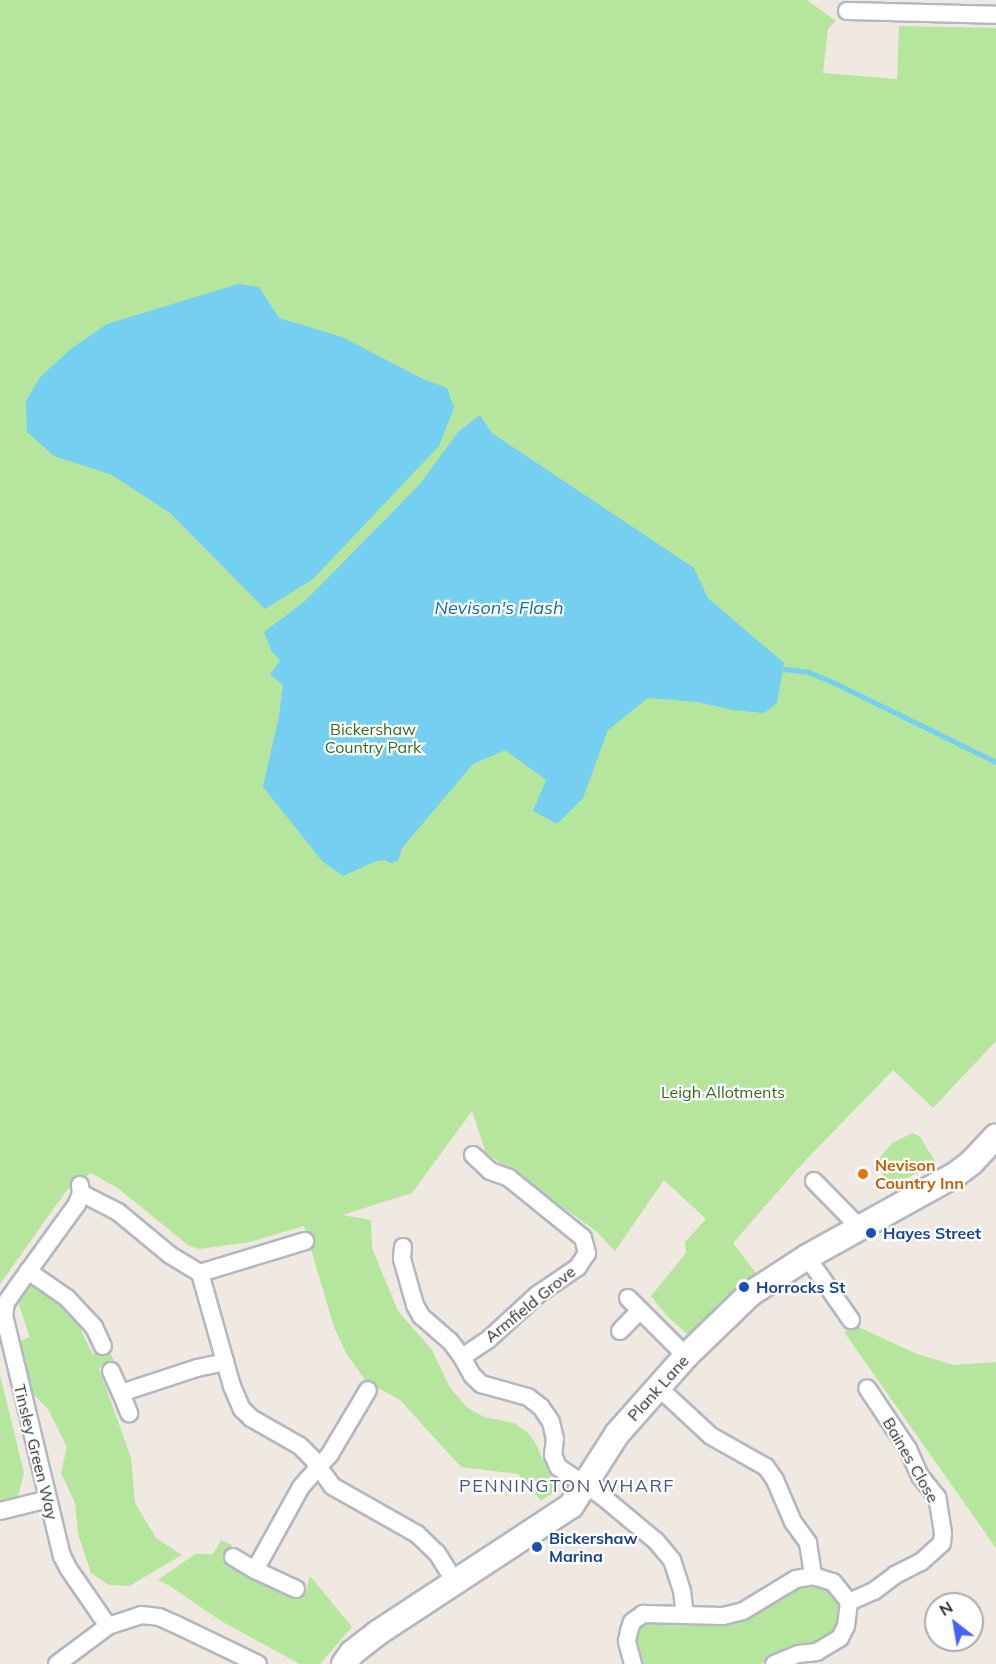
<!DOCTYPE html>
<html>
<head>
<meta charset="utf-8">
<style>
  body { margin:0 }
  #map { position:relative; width:996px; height:1664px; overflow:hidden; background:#efe9e1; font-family:Mulish,sans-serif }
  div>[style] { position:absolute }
  .green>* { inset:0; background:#b6e59e }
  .water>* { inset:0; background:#75cff0 }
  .stream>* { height:4.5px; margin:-2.25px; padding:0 2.25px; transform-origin:2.25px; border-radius:2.25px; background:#75cff0 }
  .roads { filter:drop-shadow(2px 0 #b4b7c1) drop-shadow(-2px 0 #b4b7c1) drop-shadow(0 2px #b4b7c1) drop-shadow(0 -2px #b4b7c1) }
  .street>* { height:16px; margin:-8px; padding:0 8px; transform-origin:8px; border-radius:8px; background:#fff }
  .secondary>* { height:24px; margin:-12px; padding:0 12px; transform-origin:12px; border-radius:12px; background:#fff }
  .dots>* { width:16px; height:16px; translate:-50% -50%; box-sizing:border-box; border:3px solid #fff; border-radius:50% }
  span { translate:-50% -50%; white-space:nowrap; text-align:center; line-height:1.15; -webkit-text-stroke:4.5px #fff; paint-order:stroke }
  .park-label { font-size:16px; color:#2c6e1b }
  .food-label { font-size:16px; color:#c56008; font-weight:700 }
  .left { translate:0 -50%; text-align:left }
  .transit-label { font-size:16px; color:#164399; font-weight:700 }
  .street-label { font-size:16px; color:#2e2e2e }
  .water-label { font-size:18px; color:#0d6fa3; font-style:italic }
  .neighbourhood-label { font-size:18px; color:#4d5680; letter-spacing:1.5px }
  .north { position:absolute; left:924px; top:1592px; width:60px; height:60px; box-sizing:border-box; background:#fff; border:2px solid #ababab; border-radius:50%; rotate:329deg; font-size:16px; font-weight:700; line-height:24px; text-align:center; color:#2e2e2e }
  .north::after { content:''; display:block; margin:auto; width:21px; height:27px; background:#4264fb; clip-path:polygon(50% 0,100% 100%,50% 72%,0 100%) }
</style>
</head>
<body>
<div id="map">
  <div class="green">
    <div style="clip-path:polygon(0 0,807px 0,836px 21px,828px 29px,823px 73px,897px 79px,899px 26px,996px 28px,996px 1041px,933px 1108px,893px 1070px,802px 1164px,733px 1243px,756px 1273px,688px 1335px,666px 1315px,651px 1296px,686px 1253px,685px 1242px,706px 1219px,664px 1180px,615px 1251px,596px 1231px,486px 1153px,472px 1111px,412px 1193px,342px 1215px,371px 1220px,372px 1248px,398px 1311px,432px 1350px,450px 1388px,468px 1408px,484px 1417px,514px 1423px,527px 1432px,535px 1442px,557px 1490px,541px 1501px,518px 1474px,461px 1467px,400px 1400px,366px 1381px,346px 1353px,334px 1327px,304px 1226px,250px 1242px,199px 1249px,188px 1245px,119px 1189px,91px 1173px,67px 1190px,0 1284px)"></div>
    <div style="clip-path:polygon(913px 1133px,920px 1137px,936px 1163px,890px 1187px,876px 1162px,892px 1143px)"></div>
    <div style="clip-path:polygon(30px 1286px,39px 1286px,73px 1313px,93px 1355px,108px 1348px,114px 1361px,99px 1368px,131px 1458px,135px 1503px,156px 1538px,182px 1555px,129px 1586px,109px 1585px,91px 1573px,78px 1534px,75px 1503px,61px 1473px,67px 1447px,48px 1409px,30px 1391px,17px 1342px,30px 1337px,17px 1300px)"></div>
    <div style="clip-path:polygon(856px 1326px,917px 1354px,954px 1365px,996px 1362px,996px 1548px,844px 1332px)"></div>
    <div style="clip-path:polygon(0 1375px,24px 1473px,18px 1496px,0 1501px)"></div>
    <div style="clip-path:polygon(221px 1540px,232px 1545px,225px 1562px,279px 1592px,305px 1594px,310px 1576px,352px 1627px,320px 1664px,300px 1664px,221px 1621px,170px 1586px,158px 1580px,195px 1554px,213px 1554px)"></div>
    <div style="clip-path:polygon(803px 1583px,827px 1586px,841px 1603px,838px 1627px,825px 1642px,784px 1651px,761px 1664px,639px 1664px,634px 1634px,644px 1622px,746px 1617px)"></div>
  </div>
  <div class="water">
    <div style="clip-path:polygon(238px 284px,259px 287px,279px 318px,342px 337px,421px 378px,447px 388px,454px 408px,439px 446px,313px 579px,265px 609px,170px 513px,112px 475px,54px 456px,27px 432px,26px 401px,40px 377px,72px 348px,107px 324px)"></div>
    <div style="clip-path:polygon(480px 415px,492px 433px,694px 568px,708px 598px,784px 663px,777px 703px,764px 713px,733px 710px,697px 702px,648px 698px,608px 730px,583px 798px,557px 824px,533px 811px,546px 780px,505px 750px,473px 764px,402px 848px,398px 861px,390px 863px,385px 860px,376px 861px,343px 876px,323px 862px,263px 787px,279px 716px,283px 685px,270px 675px,280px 660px,272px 652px,264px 632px,304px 602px,420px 484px,458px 432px)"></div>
  </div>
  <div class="stream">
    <div style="left:785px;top:669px;width:24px;rotate:7deg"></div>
    <div style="left:809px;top:672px;width:26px;rotate:23deg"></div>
    <div style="left:833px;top:682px;width:182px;rotate:26.1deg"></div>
  </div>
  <div class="roads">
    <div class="street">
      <div style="left:847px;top:11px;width:149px;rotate:1.5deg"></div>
      <div style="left:473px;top:1155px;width:23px;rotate:43deg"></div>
      <div style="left:490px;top:1171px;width:20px;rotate:20deg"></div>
      <div style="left:509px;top:1178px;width:95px;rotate:39deg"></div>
      <div style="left:583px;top:1238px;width:16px;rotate:75deg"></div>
      <div style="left:587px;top:1253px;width:17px;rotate:123deg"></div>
      <div style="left:578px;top:1267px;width:50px;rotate:145.7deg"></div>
      <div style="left:537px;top:1295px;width:65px;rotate:137.5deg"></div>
      <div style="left:489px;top:1339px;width:32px;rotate:146deg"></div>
      <div style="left:462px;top:1357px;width:21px;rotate:61deg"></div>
      <div style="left:472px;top:1375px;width:13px;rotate:45deg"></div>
      <div style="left:481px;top:1384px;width:49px;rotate:15.5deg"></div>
      <div style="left:528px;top:1397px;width:16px;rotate:38deg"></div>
      <div style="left:541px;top:1407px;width:18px;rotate:56deg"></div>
      <div style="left:551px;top:1422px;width:17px;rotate:77deg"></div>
      <div style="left:555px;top:1439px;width:16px;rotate:97deg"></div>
      <div style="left:553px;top:1455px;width:13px;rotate:67deg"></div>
      <div style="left:558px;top:1467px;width:54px;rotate:33.7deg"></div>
      <div style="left:603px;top:1497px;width:69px;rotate:39.7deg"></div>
      <div style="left:656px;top:1541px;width:25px;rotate:50deg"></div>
      <div style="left:672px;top:1560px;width:33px;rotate:72deg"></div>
      <div style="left:682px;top:1591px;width:24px;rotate:83deg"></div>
      <div style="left:814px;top:1181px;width:66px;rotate:45.6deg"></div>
      <div style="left:80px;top:1185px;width:8px;rotate:83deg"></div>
      <div style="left:81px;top:1193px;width:12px;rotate:110deg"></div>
      <div style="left:77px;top:1204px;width:102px;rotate:125.9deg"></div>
      <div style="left:17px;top:1287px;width:19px;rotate:125deg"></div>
      <div style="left:6px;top:1303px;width:12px;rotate:99deg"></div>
      <div style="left:4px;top:1315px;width:248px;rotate:76.5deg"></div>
      <div style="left:62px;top:1556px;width:13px;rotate:63deg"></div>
      <div style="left:68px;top:1568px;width:70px;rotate:55.4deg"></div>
      <div style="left:81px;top:1193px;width:42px;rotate:27.2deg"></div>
      <div style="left:118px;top:1212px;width:67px;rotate:39.6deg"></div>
      <div style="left:170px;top:1255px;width:35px;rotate:31deg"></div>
      <div style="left:200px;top:1273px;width:110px;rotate:-16.9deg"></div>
      <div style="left:403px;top:1247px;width:12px;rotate:95deg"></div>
      <div style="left:402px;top:1259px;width:48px;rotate:74.2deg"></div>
      <div style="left:415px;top:1305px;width:13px;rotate:61deg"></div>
      <div style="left:421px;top:1316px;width:38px;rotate:41deg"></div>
      <div style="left:450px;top:1341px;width:20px;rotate:53deg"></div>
      <div style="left:807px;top:1257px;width:77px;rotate:55.1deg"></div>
      <div style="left:28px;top:1271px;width:47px;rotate:34.7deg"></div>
      <div style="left:67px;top:1298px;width:40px;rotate:47deg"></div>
      <div style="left:94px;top:1327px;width:21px;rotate:65deg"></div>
      <div style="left:200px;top:1273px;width:117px;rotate:74.2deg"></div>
      <div style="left:232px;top:1386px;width:25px;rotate:67deg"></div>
      <div style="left:242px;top:1409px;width:13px;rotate:45deg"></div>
      <div style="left:251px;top:1418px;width:56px;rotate:29.7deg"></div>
      <div style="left:300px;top:1446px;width:17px;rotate:45deg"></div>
      <div style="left:312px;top:1458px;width:34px;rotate:54deg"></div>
      <div style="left:332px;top:1486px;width:98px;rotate:29.5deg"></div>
      <div style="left:417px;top:1534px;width:28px;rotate:44deg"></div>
      <div style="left:437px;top:1553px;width:36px;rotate:58deg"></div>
      <div style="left:628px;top:1298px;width:82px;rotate:45deg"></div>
      <div style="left:620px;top:1331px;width:29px;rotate:-46deg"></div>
      <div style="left:111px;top:1371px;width:24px;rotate:66deg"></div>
      <div style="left:121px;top:1393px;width:80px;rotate:-18.2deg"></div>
      <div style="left:197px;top:1368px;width:29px;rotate:-12deg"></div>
      <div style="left:658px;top:1387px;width:72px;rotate:42.8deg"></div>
      <div style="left:711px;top:1436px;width:63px;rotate:29.4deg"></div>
      <div style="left:766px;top:1467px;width:16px;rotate:55deg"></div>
      <div style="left:775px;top:1480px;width:46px;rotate:66.8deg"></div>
      <div style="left:793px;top:1522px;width:26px;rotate:54deg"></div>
      <div style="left:808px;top:1543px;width:33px;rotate:81deg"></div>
      <div style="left:121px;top:1393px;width:22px;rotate:68deg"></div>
      <div style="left:0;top:1511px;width:49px;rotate:-14deg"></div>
      <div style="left:233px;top:1557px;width:26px;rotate:31deg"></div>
      <div style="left:296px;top:1589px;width:45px;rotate:-155.1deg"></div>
      <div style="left:255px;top:1570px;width:95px;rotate:-61deg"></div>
      <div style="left:301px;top:1487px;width:44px;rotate:-48.7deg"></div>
      <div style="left:330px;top:1454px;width:74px;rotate:-59.3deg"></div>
      <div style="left:849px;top:1602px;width:27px;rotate:-24deg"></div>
      <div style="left:874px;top:1591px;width:26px;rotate:-37deg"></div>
      <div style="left:895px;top:1575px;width:29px;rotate:-27deg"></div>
      <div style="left:921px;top:1562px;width:28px;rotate:-42deg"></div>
      <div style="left:942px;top:1543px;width:10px;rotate:-84deg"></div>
      <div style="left:943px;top:1533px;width:36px;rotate:-99deg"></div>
      <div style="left:937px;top:1497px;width:27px;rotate:-129deg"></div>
      <div style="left:920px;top:1476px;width:30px;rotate:-114deg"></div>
      <div style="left:908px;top:1449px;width:73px;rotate:-123.9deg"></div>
      <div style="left:57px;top:1664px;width:64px;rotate:-36.7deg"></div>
      <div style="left:108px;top:1626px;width:35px;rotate:-18deg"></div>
      <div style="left:141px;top:1615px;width:18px;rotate:6deg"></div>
      <div style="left:159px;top:1617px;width:17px;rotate:24deg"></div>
      <div style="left:175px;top:1624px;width:92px;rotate:25.7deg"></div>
      <div style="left:633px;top:1664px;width:24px;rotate:-105deg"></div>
      <div style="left:627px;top:1641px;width:10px;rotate:-79deg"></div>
      <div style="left:629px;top:1631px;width:9px;rotate:-72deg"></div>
      <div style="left:632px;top:1622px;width:14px;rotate:-36deg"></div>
      <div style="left:643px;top:1614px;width:80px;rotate:1.4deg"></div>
      <div style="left:723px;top:1616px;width:21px;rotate:-14deg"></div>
      <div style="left:743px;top:1611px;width:62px;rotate:-31.1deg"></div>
      <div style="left:796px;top:1579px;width:17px;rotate:-10deg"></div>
      <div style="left:813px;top:1576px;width:21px;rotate:17deg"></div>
      <div style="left:833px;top:1582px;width:26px;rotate:51deg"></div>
      <div style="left:849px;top:1602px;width:24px;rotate:97deg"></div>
      <div style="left:846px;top:1626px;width:13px;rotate:117deg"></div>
      <div style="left:840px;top:1638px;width:27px;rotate:149deg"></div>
      <div style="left:817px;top:1652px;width:19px;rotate:174deg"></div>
      <div style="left:798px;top:1654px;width:26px;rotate:157deg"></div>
    </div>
    <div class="secondary">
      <div style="left:344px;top:1664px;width:14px;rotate:-54deg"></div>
      <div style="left:352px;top:1653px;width:31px;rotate:-38deg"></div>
      <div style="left:376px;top:1634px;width:233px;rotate:-33.3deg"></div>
      <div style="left:571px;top:1506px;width:85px;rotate:-57.4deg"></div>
      <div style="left:617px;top:1434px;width:104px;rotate:-48.5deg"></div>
      <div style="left:686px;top:1356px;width:89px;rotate:-44.1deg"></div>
      <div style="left:750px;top:1294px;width:68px;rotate:-33deg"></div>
      <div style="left:807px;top:1257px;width:169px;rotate:-29deg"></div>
      <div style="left:955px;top:1175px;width:21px;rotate:-37deg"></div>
      <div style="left:972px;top:1162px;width:35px;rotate:-47deg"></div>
    </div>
  </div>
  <div class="dots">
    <div style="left:863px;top:1174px;background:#e8710a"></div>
    <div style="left:871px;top:1233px;background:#1a4fb4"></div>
    <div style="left:744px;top:1287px;background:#1a4fb4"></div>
    <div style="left:537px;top:1547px;background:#1a4fb4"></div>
  </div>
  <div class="park-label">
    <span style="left:373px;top:738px">Bickershaw<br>Country Park</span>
    <span style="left:723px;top:1092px">Leigh Allotments</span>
  </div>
  <div class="food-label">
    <span class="left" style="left:875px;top:1174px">Nevison<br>Country Inn</span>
  </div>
  <div class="transit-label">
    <span class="left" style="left:883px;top:1233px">Hayes Street</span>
    <span class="left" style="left:756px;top:1287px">Horrocks St</span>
    <span class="left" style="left:549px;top:1547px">Bickershaw<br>Marina</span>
  </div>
  <div class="street-label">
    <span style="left:530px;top:1304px;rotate:-39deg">Armfield Grove</span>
    <span style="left:658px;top:1388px;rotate:-48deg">Plank Lane</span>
    <span style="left:36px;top:1452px;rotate:76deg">Tinsley Green Way</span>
    <span style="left:911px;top:1460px;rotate:60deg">Baines Close</span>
  </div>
  <div class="water-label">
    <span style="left:499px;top:608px">Nevison's Flash</span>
  </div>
  <div class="neighbourhood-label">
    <span style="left:567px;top:1486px">PENNINGTON WHARF</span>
  </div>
  <div class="north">N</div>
</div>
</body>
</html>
